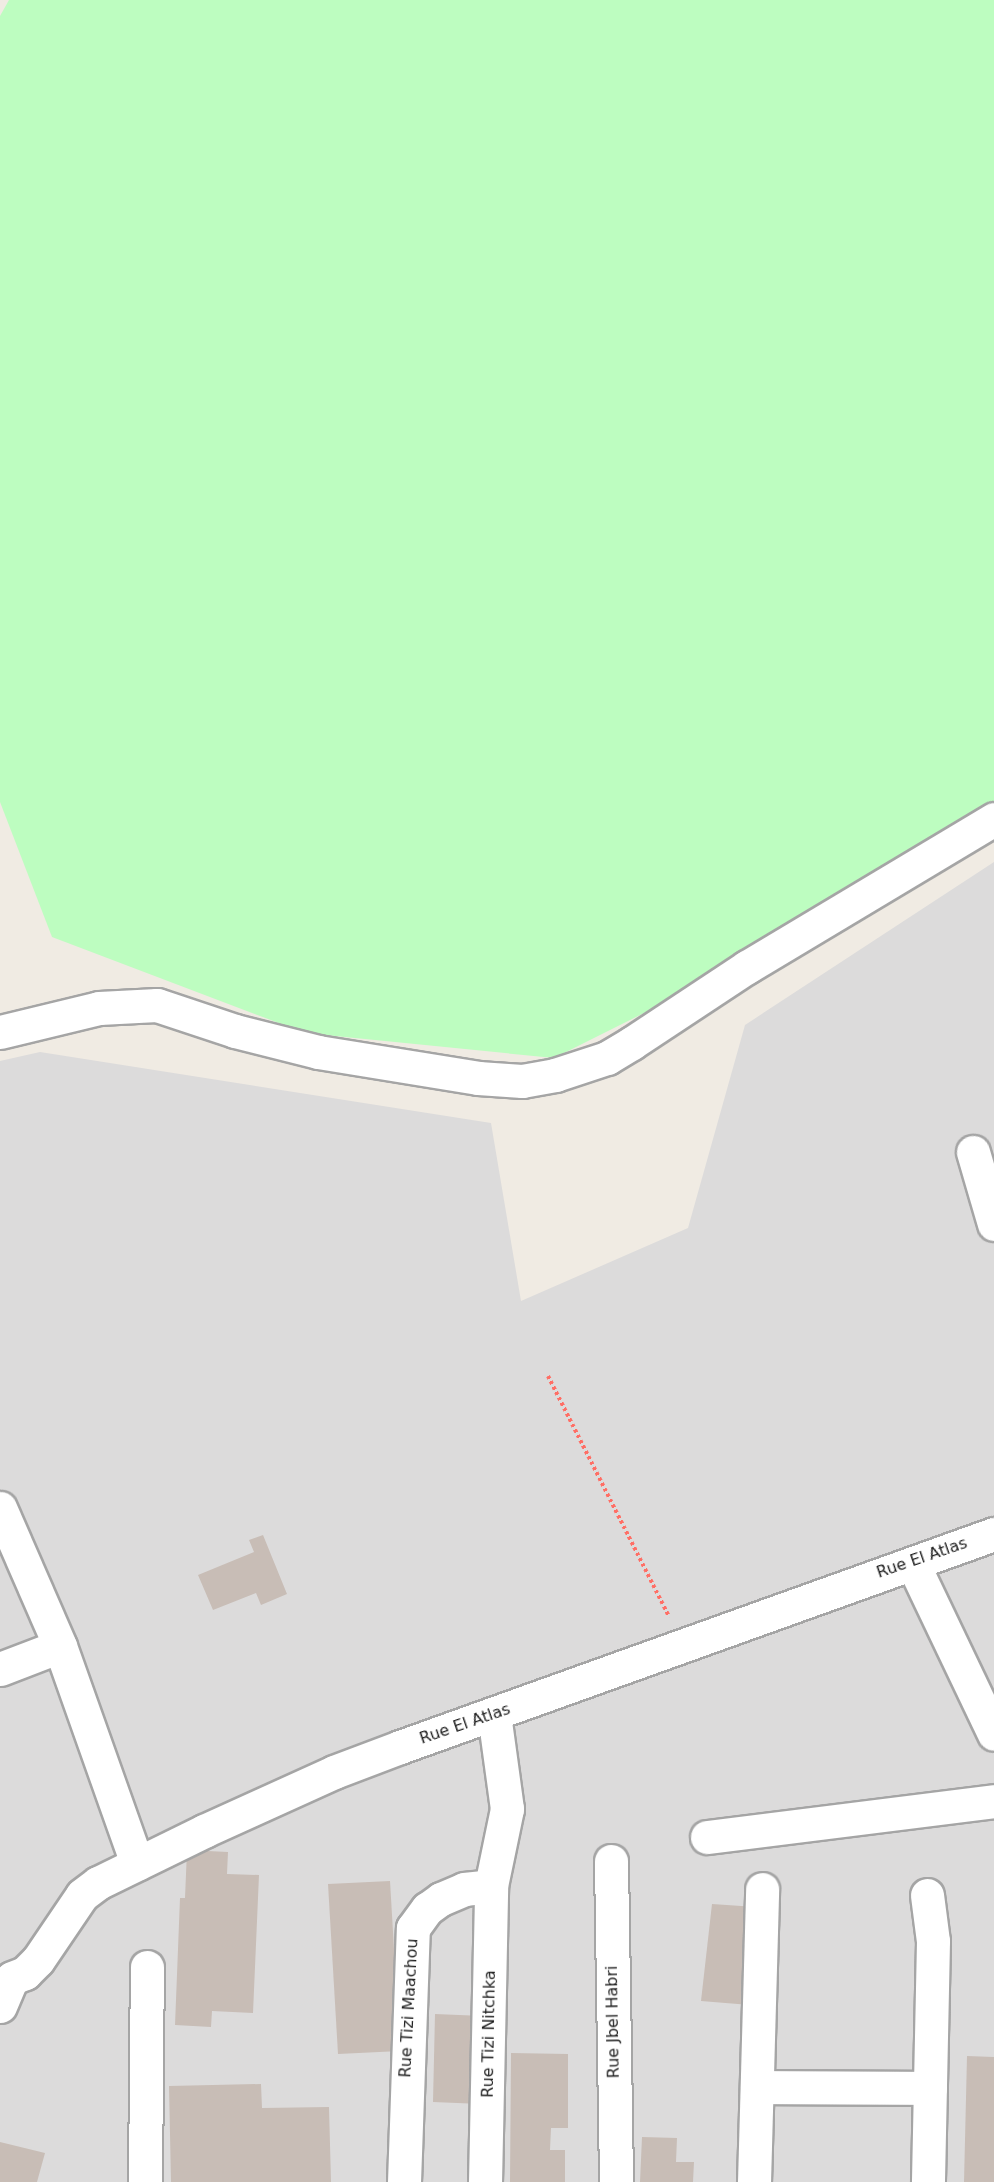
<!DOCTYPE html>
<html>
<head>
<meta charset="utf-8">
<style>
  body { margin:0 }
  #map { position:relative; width:994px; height:2182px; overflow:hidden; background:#f0ebe3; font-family:"DejaVu Sans",sans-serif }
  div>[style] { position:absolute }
  .residential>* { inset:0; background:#dcdbdb }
  .park>* { inset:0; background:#bdfdc0 }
  .building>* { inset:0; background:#c8bdb6 }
  .path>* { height:4px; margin-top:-2px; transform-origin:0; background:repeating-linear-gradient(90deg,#ff6e65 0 3px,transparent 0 6px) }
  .roads { filter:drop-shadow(2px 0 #a5a5a5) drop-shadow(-2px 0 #a5a5a5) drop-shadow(0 2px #a5a5a5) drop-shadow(0 -2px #a5a5a5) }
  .minor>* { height:33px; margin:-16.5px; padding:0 16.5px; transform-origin:16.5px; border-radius:16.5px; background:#fff }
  span { translate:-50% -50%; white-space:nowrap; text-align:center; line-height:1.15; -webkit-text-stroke:4.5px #fff; paint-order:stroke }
  .street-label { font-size:16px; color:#1e1e1e }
</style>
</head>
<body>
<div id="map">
  <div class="residential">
    <div style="clip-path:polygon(994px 862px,994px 2182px,0 2182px,0 1061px,40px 1052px,491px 1123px,521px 1301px,688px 1228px,745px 1025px)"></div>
  </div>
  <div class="park">
    <div style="clip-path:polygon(9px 0,994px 0,994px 809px,784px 943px,554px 1058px,305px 1033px,52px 937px,0 802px,0 16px)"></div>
  </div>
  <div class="building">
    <div style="clip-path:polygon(263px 1535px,287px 1594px,261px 1605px,256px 1593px,213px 1610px,198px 1575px,254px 1552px,249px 1540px)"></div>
    <div style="clip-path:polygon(187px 1850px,228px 1852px,227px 1874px,259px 1875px,253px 2013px,212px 2011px,211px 2027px,175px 2025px,180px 1898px,185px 1898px)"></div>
    <div style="clip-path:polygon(390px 1881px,400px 2051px,338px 2054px,328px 1884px)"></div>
    <div style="clip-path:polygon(712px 1904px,756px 1907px,750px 2005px,701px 2001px)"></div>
    <div style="clip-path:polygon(435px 2014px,483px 2016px,481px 2104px,433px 2102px)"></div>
    <div style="clip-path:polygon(511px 2053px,568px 2054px,568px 2128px,551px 2128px,550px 2150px,565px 2150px,565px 2182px,510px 2182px)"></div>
    <div style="clip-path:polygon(967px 2056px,994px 2057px,994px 2182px,964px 2182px)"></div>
    <div style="clip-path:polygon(261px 2084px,262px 2108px,329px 2107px,331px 2182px,171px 2182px,169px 2086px)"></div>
    <div style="clip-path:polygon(642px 2137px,677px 2138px,676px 2162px,694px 2162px,693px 2182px,640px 2182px)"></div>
    <div style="clip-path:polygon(0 2142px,45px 2153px,37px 2182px,0 2182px)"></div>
  </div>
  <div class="path">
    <div style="left:548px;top:1376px;width:270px;rotate:63.3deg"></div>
  </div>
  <div class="roads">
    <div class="minor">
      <div style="left:0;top:1032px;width:102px;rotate:-13.6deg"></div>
      <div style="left:99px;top:1008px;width:58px;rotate:-3deg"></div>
      <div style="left:157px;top:1005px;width:82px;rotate:18.4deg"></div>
      <div style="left:235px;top:1031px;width:86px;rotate:14.2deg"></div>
      <div style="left:318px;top:1052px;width:162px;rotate:9.2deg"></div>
      <div style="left:478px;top:1078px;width:44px;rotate:3.9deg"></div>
      <div style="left:522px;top:1081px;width:34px;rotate:-10deg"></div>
      <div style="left:555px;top:1075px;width:55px;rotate:-18.1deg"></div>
      <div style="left:607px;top:1058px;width:29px;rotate:-31deg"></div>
      <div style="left:632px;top:1043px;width:138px;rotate:-33.5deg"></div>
      <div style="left:747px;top:967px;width:288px;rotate:-30.9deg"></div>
      <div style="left:973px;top:1152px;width:75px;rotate:73.7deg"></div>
      <div style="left:0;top:1508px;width:150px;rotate:66.5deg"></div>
      <div style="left:60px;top:1646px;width:231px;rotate:70.5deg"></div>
      <div style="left:913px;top:1564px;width:188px;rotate:64.5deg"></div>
      <div style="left:0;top:1669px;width:64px;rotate:-21deg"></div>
      <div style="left:707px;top:1837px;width:289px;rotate:-7.1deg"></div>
      <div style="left:611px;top:1861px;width:321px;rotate:89.1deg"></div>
      <div style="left:927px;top:1895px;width:46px;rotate:82.6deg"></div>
      <div style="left:933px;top:1941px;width:241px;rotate:91.2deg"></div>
      <div style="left:0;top:2006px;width:30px;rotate:-67deg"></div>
      <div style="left:12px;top:1978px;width:14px;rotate:-21deg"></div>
      <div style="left:25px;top:1973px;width:18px;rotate:-45deg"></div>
      <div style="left:38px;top:1960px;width:78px;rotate:-55.9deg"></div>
      <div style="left:82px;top:1895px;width:20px;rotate:-37deg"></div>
      <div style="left:98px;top:1883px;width:118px;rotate:-26.1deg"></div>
      <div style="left:204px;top:1831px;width:143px;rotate:-24.4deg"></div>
      <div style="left:334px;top:1772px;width:71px;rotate:-20.7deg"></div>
      <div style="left:400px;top:1747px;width:631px;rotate:-19.73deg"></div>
      <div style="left:759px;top:2087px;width:171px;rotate:0.3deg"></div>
      <div style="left:145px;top:2182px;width:215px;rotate:-89.5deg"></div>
      <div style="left:404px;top:2182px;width:254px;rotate:-88deg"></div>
      <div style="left:413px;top:1928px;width:24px;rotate:-54deg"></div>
      <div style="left:427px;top:1909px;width:17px;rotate:-36deg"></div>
      <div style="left:441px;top:1899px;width:25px;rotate:-23deg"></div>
      <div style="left:464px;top:1889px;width:27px;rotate:-6deg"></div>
      <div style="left:485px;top:2182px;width:296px;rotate:-88.8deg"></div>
      <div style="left:491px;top:1886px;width:79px;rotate:-78.3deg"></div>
      <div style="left:507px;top:1809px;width:96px;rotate:-97.8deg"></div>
      <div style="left:754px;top:2182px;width:293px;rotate:-88.4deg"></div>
    </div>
  </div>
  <div class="street-label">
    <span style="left:922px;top:1558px;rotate:-19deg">Rue El Atlas</span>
    <span style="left:465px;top:1724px;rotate:-19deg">Rue El Atlas</span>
    <span style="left:409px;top:2008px;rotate:-87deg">Rue Tizi Maachou</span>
    <span style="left:613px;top:2022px;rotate:-91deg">Rue Jbel Habri</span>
    <span style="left:489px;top:2034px;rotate:-89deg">Rue Tizi Nitchka</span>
  </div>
</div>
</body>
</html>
